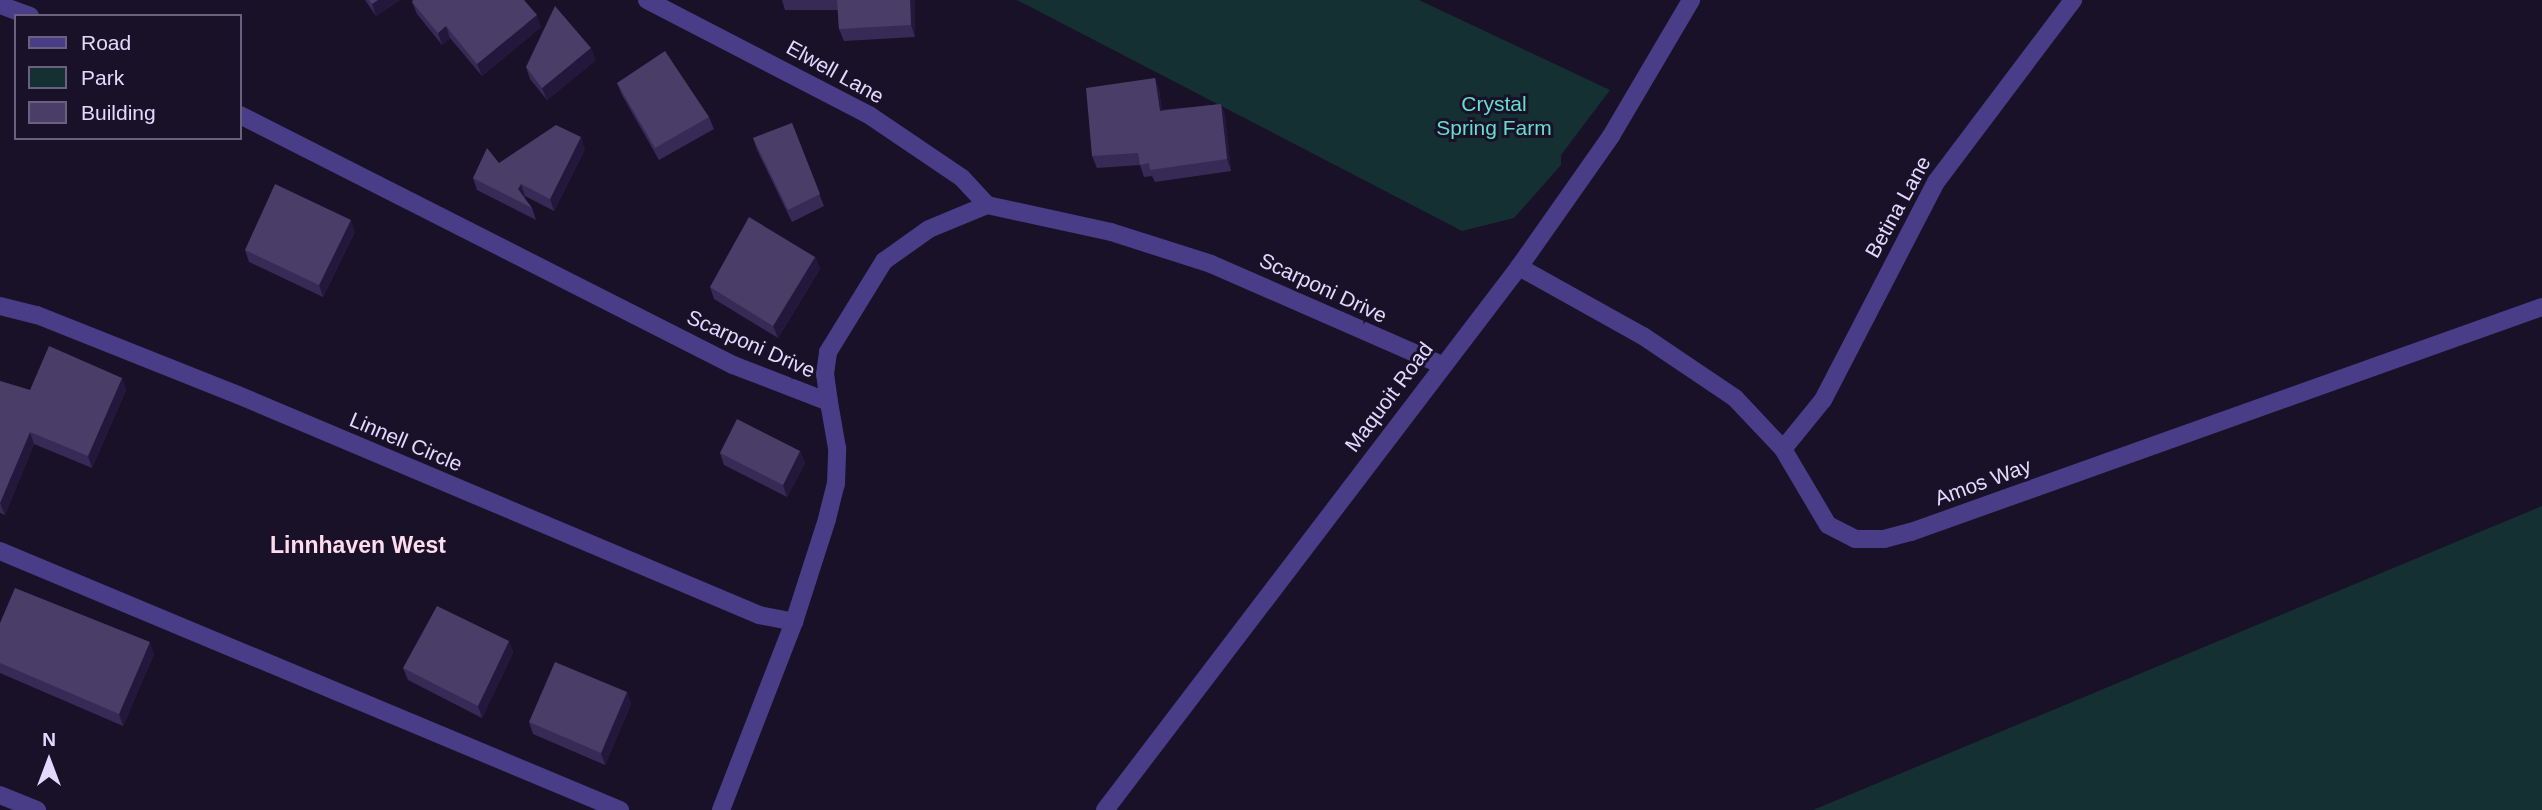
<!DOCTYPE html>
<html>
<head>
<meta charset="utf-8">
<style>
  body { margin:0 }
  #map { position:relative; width:2542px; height:810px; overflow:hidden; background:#181128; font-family:Arial,sans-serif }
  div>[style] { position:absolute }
  .green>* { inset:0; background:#143032 }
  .minor>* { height:18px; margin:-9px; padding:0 9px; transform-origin:9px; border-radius:9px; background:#483d86 }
  .wall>* { inset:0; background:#382a56 }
  .shaded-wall>* { inset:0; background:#23183c }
  .building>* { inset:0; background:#4a3d68 }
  span { translate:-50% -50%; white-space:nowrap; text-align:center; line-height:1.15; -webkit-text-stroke:6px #181128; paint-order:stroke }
  .street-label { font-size:21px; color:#e2d9fe }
  .park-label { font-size:21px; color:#66ddcd }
  .neighbourhood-label { font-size:23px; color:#fedbed; font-weight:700 }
  .legend { position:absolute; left:14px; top:14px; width:228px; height:126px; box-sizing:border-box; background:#181128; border:2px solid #69617e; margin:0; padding:9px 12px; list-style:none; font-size:21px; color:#e2d9fe }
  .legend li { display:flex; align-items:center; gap:14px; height:35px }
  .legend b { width:35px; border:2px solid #69617e }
  .north { position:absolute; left:14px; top:726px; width:70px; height:70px; -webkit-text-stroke:5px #181128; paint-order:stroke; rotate:0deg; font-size:19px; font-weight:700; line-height:28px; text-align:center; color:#e2d9fe }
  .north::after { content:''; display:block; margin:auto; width:24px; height:32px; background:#e2d9fe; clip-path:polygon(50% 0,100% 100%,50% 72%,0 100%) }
</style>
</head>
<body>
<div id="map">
  <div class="green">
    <div style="clip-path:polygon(1017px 0,1419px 0,1610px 90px,1561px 155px,1561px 165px,1514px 218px,1462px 231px)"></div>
    <div style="clip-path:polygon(2542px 506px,2542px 810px,1813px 810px)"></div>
  </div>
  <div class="minor">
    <div style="left:647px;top:0;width:250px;rotate:27.4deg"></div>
    <div style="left:869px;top:115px;width:112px;rotate:34.1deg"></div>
    <div style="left:962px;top:178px;width:37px;rotate:47deg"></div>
    <div style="left:0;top:5px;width:32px;rotate:20deg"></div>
    <div style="left:240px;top:115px;width:553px;rotate:26.89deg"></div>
    <div style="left:733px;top:365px;width:103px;rotate:21.1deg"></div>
    <div style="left:829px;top:402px;width:28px;rotate:-98deg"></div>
    <div style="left:825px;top:374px;width:22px;rotate:-82deg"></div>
    <div style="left:828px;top:352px;width:107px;rotate:-58.4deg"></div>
    <div style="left:884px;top:261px;width:55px;rotate:-35.4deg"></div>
    <div style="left:929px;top:229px;width:63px;rotate:-22.5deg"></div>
    <div style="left:987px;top:205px;width:127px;rotate:12.3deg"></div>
    <div style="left:1111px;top:232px;width:105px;rotate:17.7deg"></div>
    <div style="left:1211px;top:264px;width:252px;rotate:23.6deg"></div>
    <div style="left:1519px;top:267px;width:142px;rotate:29.1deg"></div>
    <div style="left:1643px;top:336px;width:111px;rotate:34deg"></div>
    <div style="left:1735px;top:398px;width:70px;rotate:46.7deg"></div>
    <div style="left:1783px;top:449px;width:88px;rotate:59.4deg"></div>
    <div style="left:1828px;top:525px;width:30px;rotate:27deg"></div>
    <div style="left:1855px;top:539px;width:29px"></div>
    <div style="left:1884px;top:539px;width:28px;rotate:-15deg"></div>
    <div style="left:1911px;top:532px;width:670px;rotate:-19.63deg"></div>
    <div style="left:0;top:306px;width:38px;rotate:14deg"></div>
    <div style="left:37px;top:315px;width:216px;rotate:21.7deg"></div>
    <div style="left:238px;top:395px;width:566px;rotate:22.89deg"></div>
    <div style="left:759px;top:615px;width:36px;rotate:11deg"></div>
    <div style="left:1783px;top:449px;width:63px;rotate:-50.8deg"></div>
    <div style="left:1823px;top:400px;width:246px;rotate:-62.6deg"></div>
    <div style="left:1936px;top:182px;width:228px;rotate:-53deg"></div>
    <div style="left:0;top:551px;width:672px;rotate:22.67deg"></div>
    <div style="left:0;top:795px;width:40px;rotate:22deg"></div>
    <div style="left:721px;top:810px;width:202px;rotate:-68.8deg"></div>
    <div style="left:794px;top:622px;width:108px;rotate:-72.2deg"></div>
    <div style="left:827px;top:519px;width:36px;rotate:-76deg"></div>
    <div style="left:836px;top:484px;width:36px;rotate:-88deg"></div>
    <div style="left:837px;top:448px;width:47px;rotate:-99.9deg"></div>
    <div style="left:1105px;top:810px;width:683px;rotate:-52.68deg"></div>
    <div style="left:1519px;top:267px;width:160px;rotate:-54.9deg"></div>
    <div style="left:1611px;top:136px;width:158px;rotate:-59.5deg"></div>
  </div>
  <div class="wall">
    <div style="clip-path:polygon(365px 0,400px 0,376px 16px)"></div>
    <div style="clip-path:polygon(782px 0,915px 0,915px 37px,844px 41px,839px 29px,838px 10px,785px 10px)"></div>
    <div style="clip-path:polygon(412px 2px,541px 27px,482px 76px,450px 38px,442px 45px,417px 14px)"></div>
    <div style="clip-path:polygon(596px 60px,547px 100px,530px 79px,526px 67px)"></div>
    <div style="clip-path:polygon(1155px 78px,1159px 90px,1162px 110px,1221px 104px,1225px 116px,1231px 171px,1155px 182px,1152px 176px,1144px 177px,1140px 165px,1097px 168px,1092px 156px)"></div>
    <div style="clip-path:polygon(617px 83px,709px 117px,714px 129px,659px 160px,622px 95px)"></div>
    <div style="clip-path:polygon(792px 123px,824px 206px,792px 222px,757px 150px,753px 138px)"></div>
    <div style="clip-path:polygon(585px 149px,554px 211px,525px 196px,524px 198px,532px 208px,536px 220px,477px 190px,473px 178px,499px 163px)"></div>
    <div style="clip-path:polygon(355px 232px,323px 297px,249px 262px,245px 250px)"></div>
    <div style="clip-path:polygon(815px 257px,820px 269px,778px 338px,714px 299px,710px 287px)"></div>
    <div style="clip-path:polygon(122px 378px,126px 390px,92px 468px,34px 444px,5px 515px,0 513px,0 381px,30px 390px)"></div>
    <div style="clip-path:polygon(800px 451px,805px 463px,787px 497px,724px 465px,720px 453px)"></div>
    <div style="clip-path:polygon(0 623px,154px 654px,123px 726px,0 673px)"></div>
    <div style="clip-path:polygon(509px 641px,513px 653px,482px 718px,408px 680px,403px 668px)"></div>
    <div style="clip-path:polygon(627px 692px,631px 704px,605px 765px,533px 734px,529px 722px)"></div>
  </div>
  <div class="shaded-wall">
    <div style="clip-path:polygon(378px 0,400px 0,376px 16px,372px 4px)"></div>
    <div style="clip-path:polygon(910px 0,915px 0,915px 37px,911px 25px)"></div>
    <div style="clip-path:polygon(537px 15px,541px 27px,482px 76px,477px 64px)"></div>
    <div style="clip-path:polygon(446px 26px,450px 38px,442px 45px,438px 33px)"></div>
    <div style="clip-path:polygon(591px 48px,596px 60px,547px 100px,542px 88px)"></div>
    <div style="clip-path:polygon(1155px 78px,1159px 90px,1164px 123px,1160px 111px)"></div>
    <div style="clip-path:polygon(1221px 104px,1225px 116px,1231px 171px,1227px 159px)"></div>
    <div style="clip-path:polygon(581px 137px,585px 149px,554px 211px,550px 199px)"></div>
    <div style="clip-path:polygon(521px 184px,525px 196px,522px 201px,518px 189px)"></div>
    <div style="clip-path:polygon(351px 220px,355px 232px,323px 297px,319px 285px)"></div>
    <div style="clip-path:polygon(815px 257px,820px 269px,778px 338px,773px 326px)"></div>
    <div style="clip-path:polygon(122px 378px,126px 390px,92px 468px,88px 456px)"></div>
    <div style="clip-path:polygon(30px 432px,34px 444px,5px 515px,0 503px)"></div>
    <div style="clip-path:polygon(800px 451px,805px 463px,787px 497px,783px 485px)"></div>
    <div style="clip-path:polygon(509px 641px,513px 653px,482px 718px,478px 706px)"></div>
    <div style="clip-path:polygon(150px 642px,154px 654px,123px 726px,119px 714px)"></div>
    <div style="clip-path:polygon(627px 692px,631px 704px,605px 765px,601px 753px)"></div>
  </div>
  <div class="building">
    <div style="clip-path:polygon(369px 0,378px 0,372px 4px)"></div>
    <div style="clip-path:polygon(413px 0,524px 0,537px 15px,477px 64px,446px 26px,438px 33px,412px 2px)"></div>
    <div style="clip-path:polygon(837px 0,910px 0,911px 25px,839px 29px)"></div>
    <div style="clip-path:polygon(555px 6px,591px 48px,542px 88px,526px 67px)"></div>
    <div style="clip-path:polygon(665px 51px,709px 117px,655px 148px,617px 83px)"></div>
    <div style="clip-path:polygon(1155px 78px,1160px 111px,1221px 104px,1227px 159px,1150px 170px,1149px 163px,1140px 165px,1138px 153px,1092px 156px,1086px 88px)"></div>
    <div style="clip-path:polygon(792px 123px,820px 194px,788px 210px,753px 138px)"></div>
    <div style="clip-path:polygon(556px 125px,581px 137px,550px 199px,521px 184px,518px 189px,532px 208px,473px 178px,487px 148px,499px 163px)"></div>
    <div style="clip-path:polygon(275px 184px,351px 220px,319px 285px,245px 250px)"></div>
    <div style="clip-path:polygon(749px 217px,815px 257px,773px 326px,710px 287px)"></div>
    <div style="clip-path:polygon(49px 346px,122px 378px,88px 456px,30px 432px,0 503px,0 381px,30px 390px)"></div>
    <div style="clip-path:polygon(737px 419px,800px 451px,783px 485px,720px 453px)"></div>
    <div style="clip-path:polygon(15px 588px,150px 642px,119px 714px,0 663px,0 623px)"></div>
    <div style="clip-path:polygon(437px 606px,509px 641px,478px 706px,403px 668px)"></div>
    <div style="clip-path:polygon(555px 662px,627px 692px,601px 753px,529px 722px)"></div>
  </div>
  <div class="street-label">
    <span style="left:835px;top:72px;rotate:29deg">Elwell Lane</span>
    <span style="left:1898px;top:207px;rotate:-61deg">Betina Lane</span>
    <span style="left:1323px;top:288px;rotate:25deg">Scarponi Drive</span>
    <span style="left:751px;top:344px;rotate:24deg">Scarponi Drive</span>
    <span style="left:1389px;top:397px;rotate:-53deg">Maquoit Road</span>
    <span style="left:406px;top:442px;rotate:23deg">Linnell Circle</span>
    <span style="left:1983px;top:482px;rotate:-20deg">Amos Way</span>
  </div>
  <div class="park-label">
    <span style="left:1494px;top:116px">Crystal<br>Spring Farm</span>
  </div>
  <div class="neighbourhood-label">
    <span style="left:358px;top:545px">Linnhaven West</span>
  </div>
  <ul class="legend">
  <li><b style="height:9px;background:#483d86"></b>Road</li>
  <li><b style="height:19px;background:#143032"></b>Park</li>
  <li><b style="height:19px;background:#4a3d68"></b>Building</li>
  </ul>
  <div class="north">N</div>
</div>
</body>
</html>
